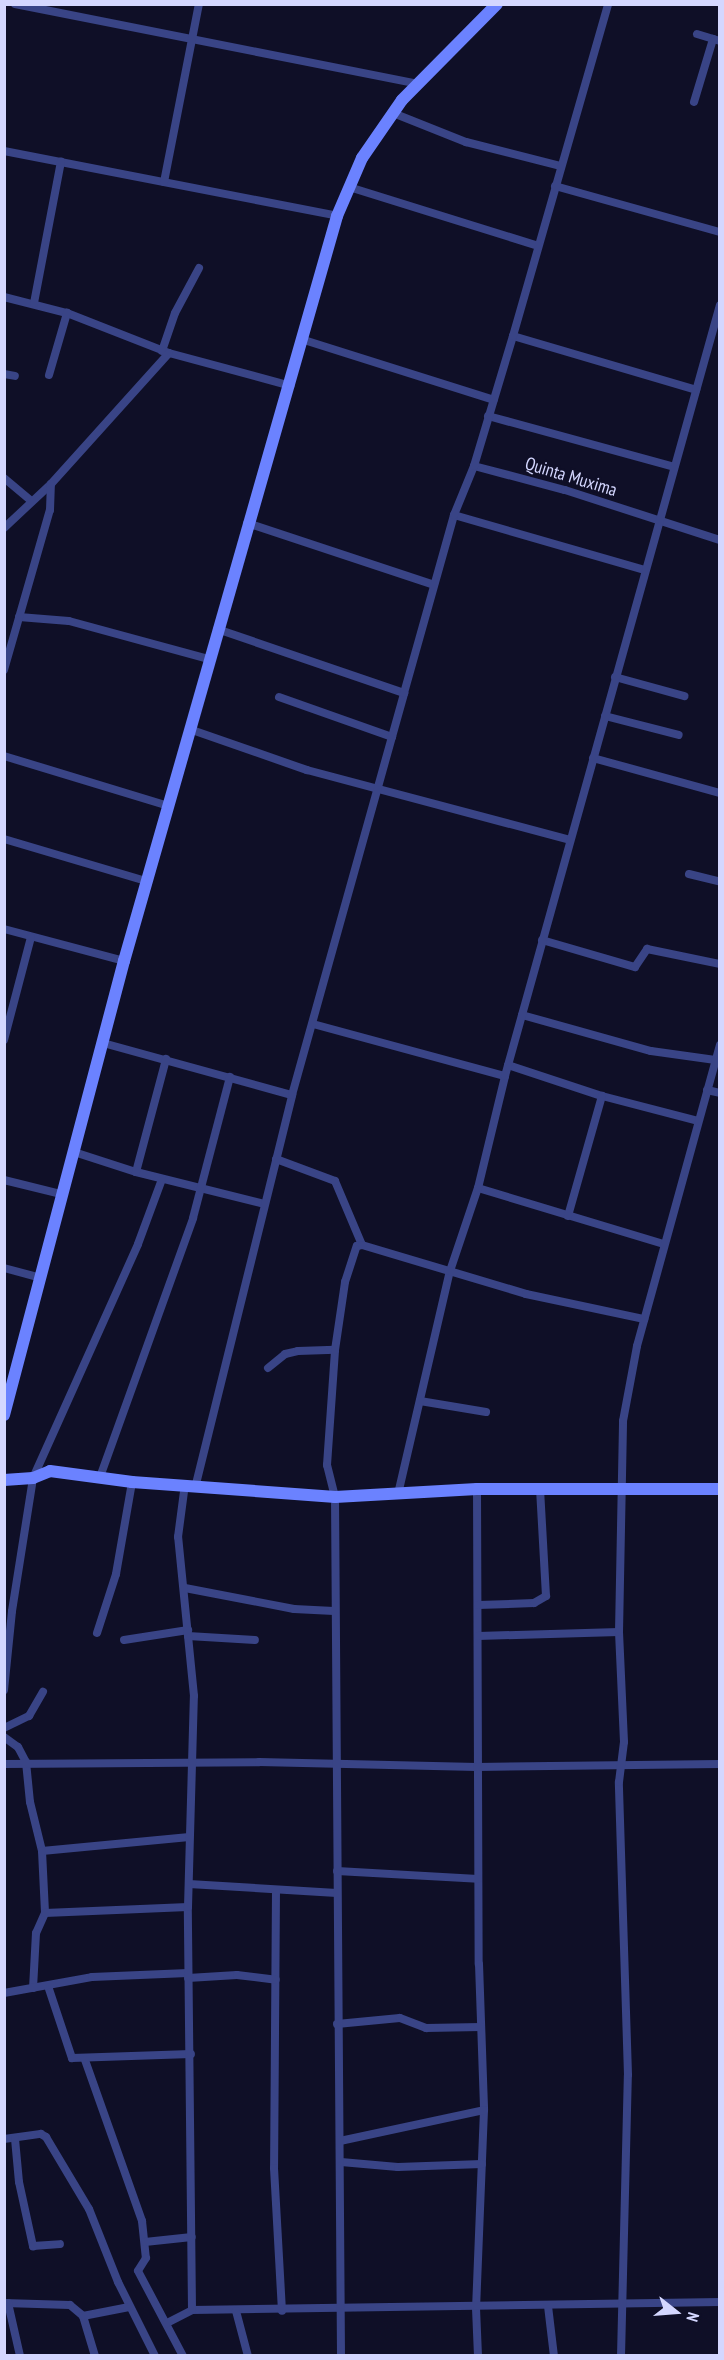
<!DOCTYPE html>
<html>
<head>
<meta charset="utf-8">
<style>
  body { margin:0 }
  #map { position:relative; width:724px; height:2360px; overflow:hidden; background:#0f0f27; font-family:"PT Sans Narrow",sans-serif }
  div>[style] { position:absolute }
  .street>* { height:8px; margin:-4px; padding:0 4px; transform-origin:4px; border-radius:4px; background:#394486 }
  .secondary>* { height:12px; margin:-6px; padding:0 6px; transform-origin:6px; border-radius:6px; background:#6b82ff }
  span { translate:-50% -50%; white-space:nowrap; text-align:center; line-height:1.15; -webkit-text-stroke:4.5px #0f0f27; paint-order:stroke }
  .street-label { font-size:18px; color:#d4d7ff }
  .frame { position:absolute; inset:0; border:6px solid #d4d7ff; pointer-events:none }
  .north { position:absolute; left:646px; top:2282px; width:60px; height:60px; -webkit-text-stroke:4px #0f0f27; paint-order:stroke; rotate:107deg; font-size:16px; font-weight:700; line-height:24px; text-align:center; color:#d4d7ff }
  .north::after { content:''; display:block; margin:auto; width:21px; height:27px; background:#d4d7ff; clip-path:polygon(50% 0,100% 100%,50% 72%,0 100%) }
</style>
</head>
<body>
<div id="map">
  <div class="street">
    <div style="left:15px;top:4px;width:411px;rotate:11.2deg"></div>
    <div style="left:697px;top:34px;width:24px;rotate:17deg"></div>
    <div style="left:694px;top:102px;width:66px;rotate:-73.2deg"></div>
    <div style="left:393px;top:113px;width:79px;rotate:21.7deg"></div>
    <div style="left:466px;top:142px;width:98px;rotate:14.2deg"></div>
    <div style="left:4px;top:151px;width:339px;rotate:11deg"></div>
    <div style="left:164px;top:182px;width:181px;rotate:-78.9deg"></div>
    <div style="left:555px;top:186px;width:171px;rotate:15.6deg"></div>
    <div style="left:349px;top:187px;width:198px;rotate:17.3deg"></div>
    <div style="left:4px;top:297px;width:65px;rotate:14.3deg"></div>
    <div style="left:67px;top:313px;width:110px;rotate:21.4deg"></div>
    <div style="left:169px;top:353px;width:126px;rotate:15.1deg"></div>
    <div style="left:34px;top:303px;width:144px;rotate:-79.2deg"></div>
    <div style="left:513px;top:336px;width:191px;rotate:16.4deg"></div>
    <div style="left:304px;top:340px;width:199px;rotate:17.5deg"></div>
    <div style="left:162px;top:351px;width:40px;rotate:-71.1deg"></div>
    <div style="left:175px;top:313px;width:51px;rotate:-61.9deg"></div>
    <div style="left:4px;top:374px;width:11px;rotate:10deg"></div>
    <div style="left:49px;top:375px;width:65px;rotate:-73.8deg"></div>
    <div style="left:488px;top:416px;width:193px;rotate:15.3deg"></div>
    <div style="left:474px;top:466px;width:94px;rotate:14.8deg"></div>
    <div style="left:565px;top:490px;width:163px;rotate:17.9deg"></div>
    <div style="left:4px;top:478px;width:35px;rotate:40deg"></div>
    <div style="left:454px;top:515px;width:198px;rotate:16.1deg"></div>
    <div style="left:247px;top:523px;width:197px;rotate:18.3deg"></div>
    <div style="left:4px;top:528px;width:64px;rotate:-43.1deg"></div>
    <div style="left:51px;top:484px;width:176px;rotate:-48deg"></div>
    <div style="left:19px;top:617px;width:50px;rotate:4.6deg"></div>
    <div style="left:69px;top:621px;width:145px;rotate:15.2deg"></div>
    <div style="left:217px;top:629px;width:198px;rotate:18.9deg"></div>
    <div style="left:4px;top:670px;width:166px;rotate:-74deg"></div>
    <div style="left:50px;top:510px;width:26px;rotate:-88deg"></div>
    <div style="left:615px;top:677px;width:72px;rotate:15.4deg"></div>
    <div style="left:279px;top:697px;width:120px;rotate:19.5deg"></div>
    <div style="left:605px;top:716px;width:76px;rotate:14.4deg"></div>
    <div style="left:192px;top:730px;width:122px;rotate:19.2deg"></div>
    <div style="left:307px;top:770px;width:272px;rotate:14.9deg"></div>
    <div style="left:4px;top:756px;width:172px;rotate:16.9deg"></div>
    <div style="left:593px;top:758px;width:132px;rotate:15.4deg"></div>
    <div style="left:4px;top:839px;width:148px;rotate:16.5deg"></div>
    <div style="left:689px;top:874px;width:32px;rotate:14deg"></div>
    <div style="left:4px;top:929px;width:124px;rotate:14.9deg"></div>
    <div style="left:542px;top:940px;width:97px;rotate:16.2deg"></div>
    <div style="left:635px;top:967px;width:22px;rotate:-56deg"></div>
    <div style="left:647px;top:949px;width:75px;rotate:11.6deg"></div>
    <div style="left:522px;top:1015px;width:134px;rotate:15.6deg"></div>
    <div style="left:651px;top:1051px;width:65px;rotate:8deg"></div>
    <div style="left:313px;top:1024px;width:199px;rotate:15.2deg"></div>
    <div style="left:4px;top:1040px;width:106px;rotate:-75.3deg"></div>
    <div style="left:103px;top:1043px;width:196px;rotate:15.4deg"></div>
    <div style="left:508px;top:1065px;width:99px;rotate:18.3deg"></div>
    <div style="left:602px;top:1096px;width:99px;rotate:14.6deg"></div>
    <div style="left:707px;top:1090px;width:13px;rotate:13deg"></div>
    <div style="left:74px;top:1152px;width:65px;rotate:17.9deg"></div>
    <div style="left:136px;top:1172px;width:132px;rotate:14deg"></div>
    <div style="left:276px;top:1159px;width:63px;rotate:20.4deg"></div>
    <div style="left:335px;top:1181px;width:69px;rotate:67.1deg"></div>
    <div style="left:136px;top:1172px;width:117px;rotate:-75.1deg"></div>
    <div style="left:4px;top:1180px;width:59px;rotate:13.8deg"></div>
    <div style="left:478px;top:1188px;width:193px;rotate:16.8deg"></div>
    <div style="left:568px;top:1216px;width:125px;rotate:-74.2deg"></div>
    <div style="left:4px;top:1268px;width:38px;rotate:15deg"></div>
    <div style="left:268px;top:1368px;width:22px;rotate:-39deg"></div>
    <div style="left:285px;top:1354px;width:13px;rotate:-13deg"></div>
    <div style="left:298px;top:1351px;width:37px;rotate:-2deg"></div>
    <div style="left:420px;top:1401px;width:67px;rotate:9.5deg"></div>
    <div style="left:100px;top:1477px;width:275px;rotate:-70.2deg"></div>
    <div style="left:193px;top:1218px;width:146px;rotate:-75.3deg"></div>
    <div style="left:196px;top:1484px;width:401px;rotate:-76.1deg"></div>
    <div style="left:292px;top:1095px;width:417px;rotate:-74.4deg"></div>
    <div style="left:404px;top:693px;width:185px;rotate:-74.3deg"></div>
    <div style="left:454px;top:515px;width:53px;rotate:-67.8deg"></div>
    <div style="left:474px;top:466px;width:136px;rotate:-73.3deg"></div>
    <div style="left:513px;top:336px;width:345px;rotate:-74deg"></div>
    <div style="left:477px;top:1489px;width:475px;rotate:89.8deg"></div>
    <div style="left:479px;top:1964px;width:146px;rotate:88deg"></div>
    <div style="left:484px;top:2110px;width:198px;rotate:92.3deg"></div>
    <div style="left:476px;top:2308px;width:48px;rotate:87.6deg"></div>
    <div style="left:398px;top:1494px;width:229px;rotate:-76.9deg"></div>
    <div style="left:450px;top:1271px;width:88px;rotate:-71.4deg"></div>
    <div style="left:478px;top:1188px;width:115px;rotate:-76.4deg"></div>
    <div style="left:505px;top:1076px;width:800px;rotate:-74.42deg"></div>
    <div style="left:185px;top:1588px;width:111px;rotate:10.9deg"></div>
    <div style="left:294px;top:1609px;width:40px;rotate:2.9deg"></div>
    <div style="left:478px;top:1605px;width:56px;rotate:-2deg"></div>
    <div style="left:534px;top:1603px;width:14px;rotate:-30deg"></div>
    <div style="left:546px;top:1596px;width:107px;rotate:-93.2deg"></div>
    <div style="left:97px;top:1633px;width:62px;rotate:-72.1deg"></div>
    <div style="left:116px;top:1574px;width:93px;rotate:-80.1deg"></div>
    <div style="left:188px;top:1636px;width:67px;rotate:3.4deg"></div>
    <div style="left:478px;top:1636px;width:141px;rotate:-1.6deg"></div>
    <div style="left:124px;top:1640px;width:65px;rotate:-8.9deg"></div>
    <div style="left:4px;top:1690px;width:79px;rotate:-84.2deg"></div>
    <div style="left:12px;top:1611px;width:135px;rotate:-81deg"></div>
    <div style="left:33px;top:1478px;width:256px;rotate:-65.8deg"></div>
    <div style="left:138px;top:1244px;width:69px;rotate:-69.7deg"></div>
    <div style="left:4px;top:1728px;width:28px;rotate:-26deg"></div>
    <div style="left:29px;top:1716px;width:28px;rotate:-60deg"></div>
    <div style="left:4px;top:1737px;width:17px;rotate:36deg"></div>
    <div style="left:18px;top:1747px;width:17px;rotate:62deg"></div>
    <div style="left:26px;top:1762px;width:40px;rotate:84.3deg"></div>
    <div style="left:30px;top:1802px;width:50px;rotate:76.2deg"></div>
    <div style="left:42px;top:1851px;width:62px;rotate:87.2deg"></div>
    <div style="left:45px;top:1913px;width:22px;rotate:114deg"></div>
    <div style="left:36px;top:1933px;width:55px;rotate:93.1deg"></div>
    <div style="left:4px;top:1764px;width:255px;rotate:-0.4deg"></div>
    <div style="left:259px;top:1762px;width:218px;rotate:1.3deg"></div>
    <div style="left:477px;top:1767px;width:243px;rotate:-0.7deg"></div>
    <div style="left:42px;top:1851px;width:148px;rotate:-5.4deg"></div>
    <div style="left:337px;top:1871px;width:141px;rotate:3.2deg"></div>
    <div style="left:189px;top:1884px;width:148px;rotate:3.5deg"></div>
    <div style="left:276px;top:1890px;width:278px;rotate:90.4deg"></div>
    <div style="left:274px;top:2168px;width:143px;rotate:86.8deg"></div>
    <div style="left:45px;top:1913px;width:143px;rotate:-2.4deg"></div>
    <div style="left:188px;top:1978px;width:49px;rotate:-3.5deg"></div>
    <div style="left:237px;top:1975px;width:39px;rotate:7deg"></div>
    <div style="left:48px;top:1986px;width:76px;rotate:71.6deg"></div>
    <div style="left:72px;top:2058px;width:119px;rotate:-1.9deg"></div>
    <div style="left:4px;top:1993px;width:89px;rotate:-10.3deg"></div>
    <div style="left:92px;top:1977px;width:96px;rotate:-2.4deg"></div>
    <div style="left:337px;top:2024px;width:63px;rotate:-5.4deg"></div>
    <div style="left:400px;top:2018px;width:28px;rotate:21deg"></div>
    <div style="left:426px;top:2028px;width:55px;rotate:-1deg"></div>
    <div style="left:85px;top:2060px;width:171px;rotate:70.5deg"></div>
    <div style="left:142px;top:2221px;width:37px;rotate:84deg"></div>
    <div style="left:146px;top:2258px;width:15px;rotate:122deg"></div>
    <div style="left:138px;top:2271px;width:96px;rotate:62.1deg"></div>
    <div style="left:4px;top:2139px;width:37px;rotate:-8deg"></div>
    <div style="left:41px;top:2134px;width:6px;rotate:31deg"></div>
    <div style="left:46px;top:2137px;width:84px;rotate:59.2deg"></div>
    <div style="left:89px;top:2209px;width:79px;rotate:68.3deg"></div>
    <div style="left:118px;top:2282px;width:83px;rotate:63.4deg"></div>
    <div style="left:15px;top:2139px;width:43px;rotate:84.7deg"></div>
    <div style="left:19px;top:2182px;width:66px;rotate:77.7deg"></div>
    <div style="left:33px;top:2246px;width:27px;rotate:-4deg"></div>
    <div style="left:340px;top:2141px;width:147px;rotate:-12.1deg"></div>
    <div style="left:341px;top:2162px;width:57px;rotate:5deg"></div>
    <div style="left:398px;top:2167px;width:84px;rotate:-2deg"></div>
    <div style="left:145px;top:2242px;width:47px;rotate:-6.1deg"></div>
    <div style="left:4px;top:2303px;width:66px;rotate:1.7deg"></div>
    <div style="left:70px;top:2305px;width:17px;rotate:40deg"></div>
    <div style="left:83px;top:2316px;width:42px;rotate:73.3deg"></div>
    <div style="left:8px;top:2303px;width:54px;rotate:77.2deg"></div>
    <div style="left:548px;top:2306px;width:50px;rotate:83.2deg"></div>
    <div style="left:192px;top:2310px;width:528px;rotate:-0.87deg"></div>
    <div style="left:236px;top:2311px;width:47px;rotate:75.1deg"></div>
    <div style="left:83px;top:2316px;width:47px;rotate:-11.1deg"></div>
    <div style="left:167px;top:2323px;width:28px;rotate:-27deg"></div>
    <div style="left:192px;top:2310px;width:403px;rotate:-90.6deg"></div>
    <div style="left:188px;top:1907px;width:211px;rotate:-88.4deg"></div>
    <div style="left:194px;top:1696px;width:160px;rotate:-95.7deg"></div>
    <div style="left:178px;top:1537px;width:53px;rotate:-82.5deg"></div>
    <div style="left:341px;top:2356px;width:859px;rotate:-90.4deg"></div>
    <div style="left:335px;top:1497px;width:33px;rotate:-104deg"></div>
    <div style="left:327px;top:1465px;width:115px;rotate:-86deg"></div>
    <div style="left:335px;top:1350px;width:69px;rotate:-81.6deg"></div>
    <div style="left:345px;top:1282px;width:38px;rotate:-72deg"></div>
    <div style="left:357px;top:1246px;width:5px;rotate:-11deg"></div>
    <div style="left:362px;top:1245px;width:171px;rotate:16.6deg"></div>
    <div style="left:526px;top:1294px;width:121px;rotate:12deg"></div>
    <div style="left:621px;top:2356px;width:281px;rotate:-88.6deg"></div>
    <div style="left:628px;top:2075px;width:293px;rotate:-91.8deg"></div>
    <div style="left:619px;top:1782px;width:40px;rotate:-82.9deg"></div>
    <div style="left:624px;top:1742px;width:110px;rotate:-92.6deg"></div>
    <div style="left:619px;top:1632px;width:211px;rotate:-88.9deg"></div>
    <div style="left:623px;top:1421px;width:76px;rotate:-79.4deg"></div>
    <div style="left:637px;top:1346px;width:312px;rotate:-74.6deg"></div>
  </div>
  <div class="secondary">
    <div style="left:4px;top:1415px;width:470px;rotate:-75.2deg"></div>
    <div style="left:124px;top:961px;width:775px;rotate:-74.04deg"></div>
    <div style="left:337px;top:216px;width:63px;rotate:-66.7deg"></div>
    <div style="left:362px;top:158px;width:70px;rotate:-55.4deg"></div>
    <div style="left:402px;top:100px;width:135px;rotate:-45.3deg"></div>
    <div style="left:4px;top:1480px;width:29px;rotate:-4deg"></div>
    <div style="left:33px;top:1478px;width:18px;rotate:-22deg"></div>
    <div style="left:50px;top:1471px;width:83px;rotate:7.6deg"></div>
    <div style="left:132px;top:1482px;width:204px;rotate:4.2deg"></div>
    <div style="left:335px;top:1497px;width:142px;rotate:-3.2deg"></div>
    <div style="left:477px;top:1489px;width:243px"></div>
  </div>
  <div class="street-label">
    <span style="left:571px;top:477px;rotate:17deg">Quinta Muxima</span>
  </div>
  <div class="frame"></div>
  <div class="north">N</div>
</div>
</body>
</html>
